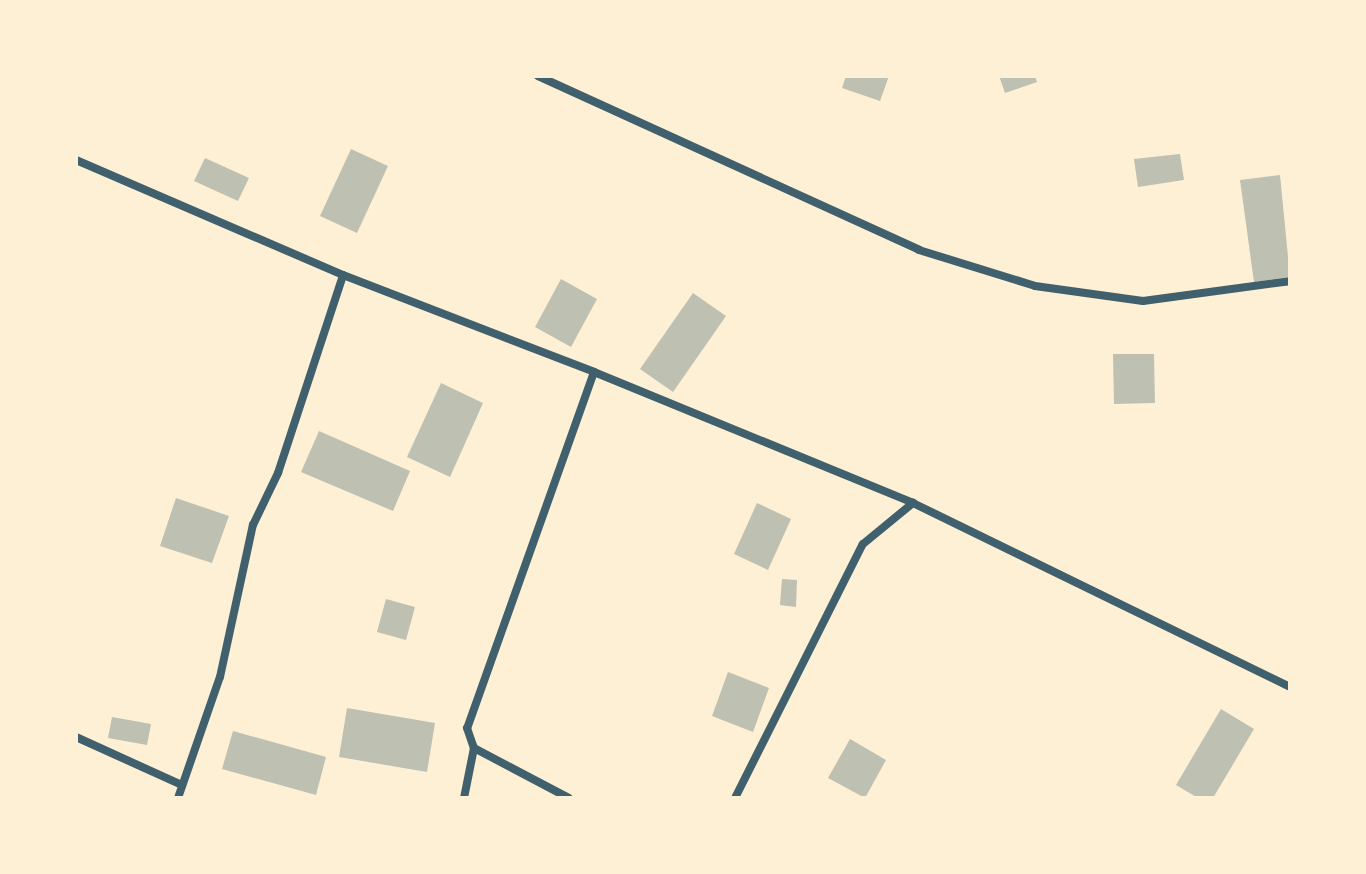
<!DOCTYPE html>
<html>
<head>
<meta charset="utf-8">
<style>
  body { margin:0 }
  #map { position:relative; width:1366px; height:874px; overflow:hidden; background:#fdf0d5; font-family:Lato,sans-serif }
  div>[style] { position:absolute }
  .building>* { inset:0; background:#bec0b2 }
  .minor>* { height:8px; margin:-4px; padding:0 4px; transform-origin:4px; border-radius:4px; background:#3f606c }
  span { translate:-50% -50%; white-space:nowrap; text-align:center; line-height:1.15; -webkit-text-stroke:6px #fdf0d5; paint-order:stroke }
  .frame { position:absolute; inset:0; border:78px solid #fdf0d5; pointer-events:none }
</style>
</head>
<body>
<div id="map">
  <div class="building">
    <div style="clip-path:polygon(846px 76px,889px 76px,880px 101px,842px 88px)"></div>
    <div style="clip-path:polygon(999px 76px,1035px 76px,1037px 82px,1005px 93px)"></div>
    <div style="clip-path:polygon(351px 149px,388px 166px,357px 233px,320px 216px)"></div>
    <div style="clip-path:polygon(1180px 154px,1184px 180px,1138px 187px,1134px 159px)"></div>
    <div style="clip-path:polygon(205px 158px,249px 178px,238px 201px,194px 181px)"></div>
    <div style="clip-path:polygon(1280px 175px,1290px 277px,1254px 282px,1240px 180px)"></div>
    <div style="clip-path:polygon(561px 279px,597px 299px,571px 347px,535px 327px)"></div>
    <div style="clip-path:polygon(693px 293px,726px 316px,673px 392px,640px 369px)"></div>
    <div style="clip-path:polygon(1113px 354px,1154px 354px,1155px 403px,1114px 404px)"></div>
    <div style="clip-path:polygon(441px 383px,483px 403px,450px 477px,407px 457px)"></div>
    <div style="clip-path:polygon(319px 431px,410px 471px,393px 511px,301px 472px)"></div>
    <div style="clip-path:polygon(176px 498px,229px 516px,212px 563px,160px 546px)"></div>
    <div style="clip-path:polygon(757px 503px,791px 519px,768px 570px,734px 554px)"></div>
    <div style="clip-path:polygon(782px 579px,797px 580px,796px 607px,780px 605px)"></div>
    <div style="clip-path:polygon(386px 599px,415px 607px,406px 640px,377px 632px)"></div>
    <div style="clip-path:polygon(728px 672px,769px 688px,753px 732px,712px 716px)"></div>
    <div style="clip-path:polygon(347px 708px,435px 723px,427px 772px,339px 757px)"></div>
    <div style="clip-path:polygon(1221px 709px,1254px 729px,1213px 798px,1198px 798px,1176px 785px)"></div>
    <div style="clip-path:polygon(112px 717px,151px 724px,147px 745px,108px 738px)"></div>
    <div style="clip-path:polygon(233px 731px,326px 757px,316px 795px,222px 769px)"></div>
    <div style="clip-path:polygon(850px 739px,886px 760px,865px 798px,828px 778px)"></div>
  </div>
  <div class="minor">
    <div style="left:538px;top:76px;width:419px;rotate:24.5deg"></div>
    <div style="left:919px;top:250px;width:121px;rotate:17.2deg"></div>
    <div style="left:1035px;top:286px;width:109px;rotate:7.9deg"></div>
    <div style="left:1143px;top:301px;width:148px;rotate:-7.7deg"></div>
    <div style="left:76px;top:160px;width:291px;rotate:23.3deg"></div>
    <div style="left:343px;top:275px;width:269px;rotate:21.1deg"></div>
    <div style="left:594px;top:372px;width:378px;rotate:109.6deg"></div>
    <div style="left:467px;top:728px;width:21px;rotate:71deg"></div>
    <div style="left:474px;top:748px;width:107px;rotate:27.8deg"></div>
    <div style="left:594px;top:372px;width:345px;rotate:22.3deg"></div>
    <div style="left:913px;top:503px;width:420px;rotate:26deg"></div>
    <div style="left:76px;top:737px;width:116px;rotate:24.4deg"></div>
    <div style="left:178px;top:798px;width:128px;rotate:-70.9deg"></div>
    <div style="left:220px;top:677px;width:156px;rotate:-77.8deg"></div>
    <div style="left:253px;top:525px;width:58px;rotate:-64.3deg"></div>
    <div style="left:278px;top:473px;width:208px;rotate:-71.8deg"></div>
    <div style="left:464px;top:798px;width:51px;rotate:-78.7deg"></div>
    <div style="left:735px;top:798px;width:284px;rotate:-63.3deg"></div>
    <div style="left:863px;top:544px;width:65px;rotate:-39.4deg"></div>
  </div>
  <div class="frame"></div>
</div>
</body>
</html>
